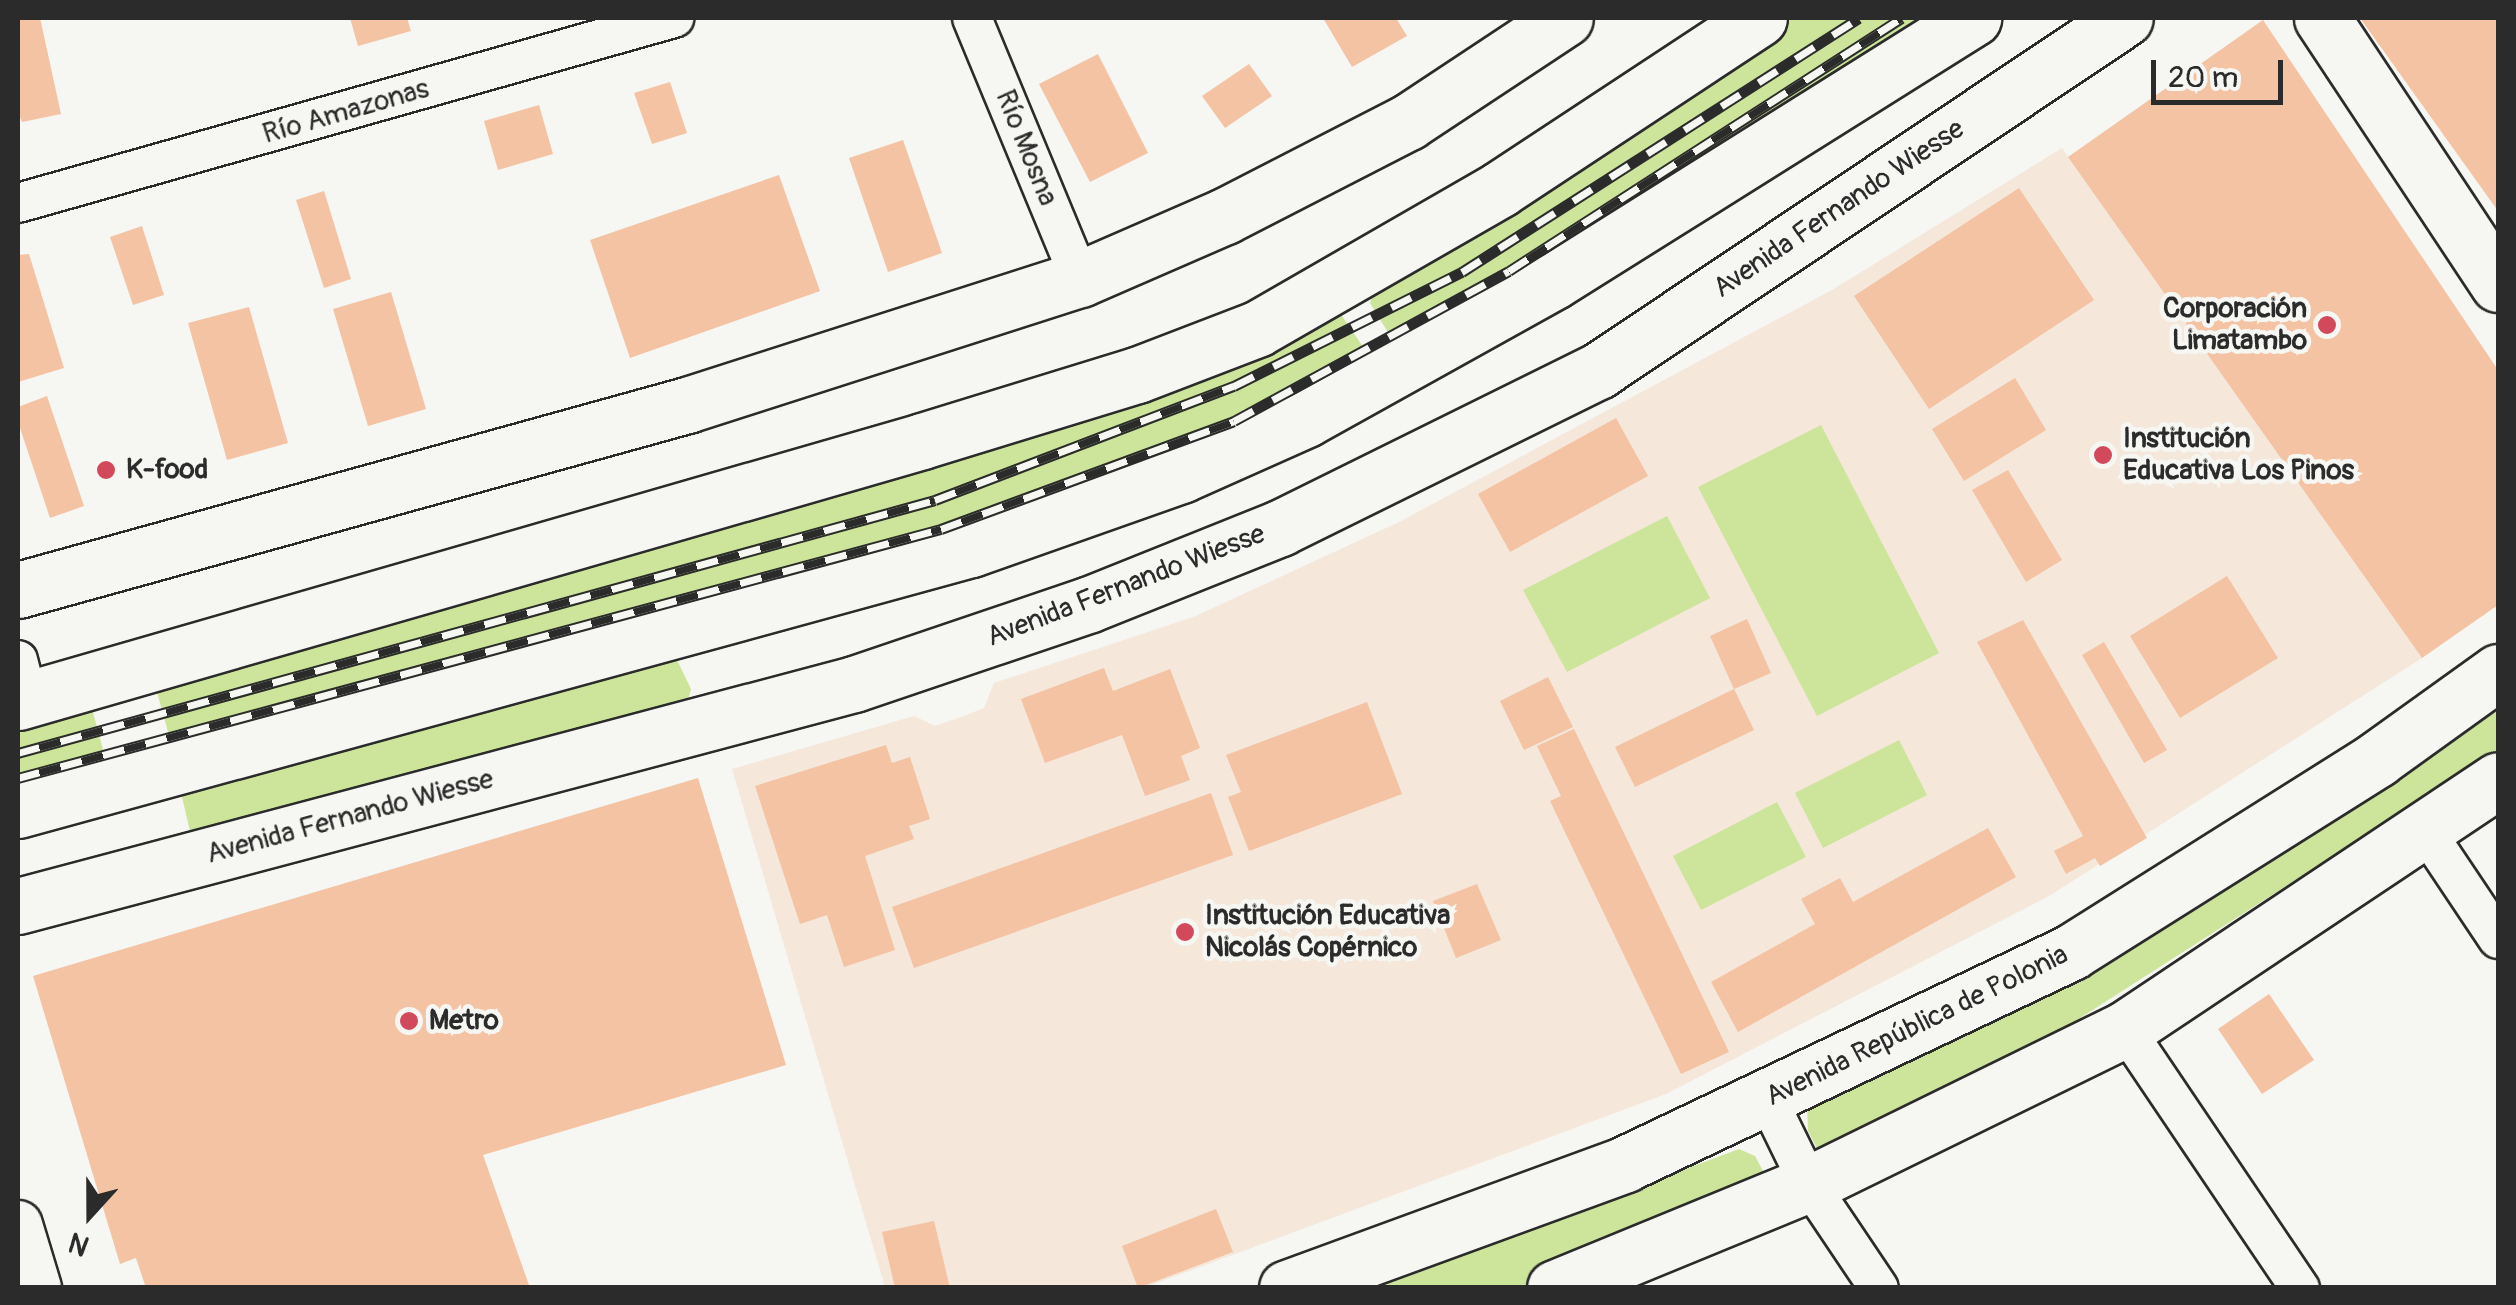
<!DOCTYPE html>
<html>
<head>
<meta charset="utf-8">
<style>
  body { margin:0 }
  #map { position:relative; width:2516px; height:1305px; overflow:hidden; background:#f6f6f2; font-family:Pangolin,sans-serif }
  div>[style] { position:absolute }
  .built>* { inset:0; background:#f5e7da }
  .green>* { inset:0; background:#cce59b }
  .building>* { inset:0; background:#f3c3a3 }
  .roads { filter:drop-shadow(2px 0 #2b2b2b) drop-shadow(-2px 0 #2b2b2b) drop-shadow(0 2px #2b2b2b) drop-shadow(0 -2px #2b2b2b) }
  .minor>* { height:38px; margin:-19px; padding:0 19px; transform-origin:19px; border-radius:19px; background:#f6f6f2 }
  .tertiary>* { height:48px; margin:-24px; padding:0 24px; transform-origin:24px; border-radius:24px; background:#f6f6f2 }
  .secondary>* { height:55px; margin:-27.5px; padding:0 27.5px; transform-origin:27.5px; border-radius:27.5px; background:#f6f6f2 }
  .primary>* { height:55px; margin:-27.5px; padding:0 27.5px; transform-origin:27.5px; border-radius:27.5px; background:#f6f6f2 }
  .rail>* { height:11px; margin-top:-5.5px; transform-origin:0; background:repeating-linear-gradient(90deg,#f6f6f2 0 22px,#2b2b2b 0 44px); box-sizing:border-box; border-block:2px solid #2b2b2b }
  .dots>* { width:28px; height:28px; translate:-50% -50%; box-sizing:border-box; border:5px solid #f6f6f2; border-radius:50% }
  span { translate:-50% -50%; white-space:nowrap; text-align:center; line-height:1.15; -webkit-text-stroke:9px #f6f6f2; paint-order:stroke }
  .street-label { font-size:28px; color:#2b2b2b }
  .poi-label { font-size:28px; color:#2b2b2b; font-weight:700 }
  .right { translate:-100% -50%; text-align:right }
  .left { translate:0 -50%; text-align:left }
  .frame { position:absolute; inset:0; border:20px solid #2b2b2b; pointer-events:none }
  .north { position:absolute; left:40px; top:1165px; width:100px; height:100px; -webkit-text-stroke:8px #f6f6f2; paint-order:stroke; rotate:201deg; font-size:28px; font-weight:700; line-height:40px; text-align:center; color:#2b2b2b }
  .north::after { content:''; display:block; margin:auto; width:35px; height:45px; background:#2b2b2b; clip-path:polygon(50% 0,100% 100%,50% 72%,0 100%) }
  .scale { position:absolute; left:2151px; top:60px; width:132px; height:45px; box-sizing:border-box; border:5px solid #2b2b2b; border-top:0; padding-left:12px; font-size:30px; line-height:35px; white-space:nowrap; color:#2b2b2b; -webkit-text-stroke:8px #f6f6f2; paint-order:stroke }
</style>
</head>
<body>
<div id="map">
  <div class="built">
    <div style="clip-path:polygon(2062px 148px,2422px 658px,2049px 896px,1666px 1094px,1146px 1287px,885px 1287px,732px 769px,914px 716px,935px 726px,961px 717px,984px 708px,994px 683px,1196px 616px,1399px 522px,1832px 290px)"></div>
  </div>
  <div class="green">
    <div style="clip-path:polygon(1792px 18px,1933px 18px,1413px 340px,1392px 339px,1370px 303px,1375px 288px)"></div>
    <div style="clip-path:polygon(1326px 316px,1342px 316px,1366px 351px,1357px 372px,1305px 402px,970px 530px,172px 746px,153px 678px)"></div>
    <div style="clip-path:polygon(1821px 425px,1939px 653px,1817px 716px,1698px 487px)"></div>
    <div style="clip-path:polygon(1667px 516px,1710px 598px,1567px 672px,1523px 590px)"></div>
    <div style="clip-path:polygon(659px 652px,678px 662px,691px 689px,686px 707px,192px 840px,179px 784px)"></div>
    <div style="clip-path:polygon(2498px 688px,2498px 750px,2077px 1020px,1840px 1156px,1818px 1150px,1808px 1131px,1807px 1101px)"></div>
    <div style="clip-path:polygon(89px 697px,106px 761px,18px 786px,18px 717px)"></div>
    <div style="clip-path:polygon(1899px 740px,1927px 795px,1823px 848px,1795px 793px)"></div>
    <div style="clip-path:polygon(1777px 802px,1806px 857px,1701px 910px,1673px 856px)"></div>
    <div style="clip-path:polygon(1739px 1149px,1755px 1156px,1768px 1180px,1557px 1287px,1369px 1288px)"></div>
  </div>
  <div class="building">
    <div style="clip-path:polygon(18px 18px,40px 18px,61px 114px,22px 122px,18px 113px)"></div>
    <div style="clip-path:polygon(350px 18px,407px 18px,411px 31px,358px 46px)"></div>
    <div style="clip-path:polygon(1323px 18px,1396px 18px,1407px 36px,1352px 67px)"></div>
    <div style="clip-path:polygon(2360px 18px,2498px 18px,2498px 211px)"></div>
    <div style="clip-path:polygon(2263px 20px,2498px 370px,2498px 605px,2422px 658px,2068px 157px)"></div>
    <div style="clip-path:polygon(1098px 54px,1148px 153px,1090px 182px,1039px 84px)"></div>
    <div style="clip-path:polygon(1249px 64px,1272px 96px,1225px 128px,1202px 96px)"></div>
    <div style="clip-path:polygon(670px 82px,687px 133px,652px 144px,634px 93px)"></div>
    <div style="clip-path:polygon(539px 105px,553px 154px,498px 170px,484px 121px)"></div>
    <div style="clip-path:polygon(903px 140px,942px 253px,888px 272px,849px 158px)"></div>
    <div style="clip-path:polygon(779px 175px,820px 291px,630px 358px,590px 240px)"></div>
    <div style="clip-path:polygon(2019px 188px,2094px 300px,1929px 409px,1854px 296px)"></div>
    <div style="clip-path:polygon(324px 191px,351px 279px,324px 288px,296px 200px)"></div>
    <div style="clip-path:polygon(142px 226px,164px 295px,133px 305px,110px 237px)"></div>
    <div style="clip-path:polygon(29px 254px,64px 368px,18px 382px,18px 255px)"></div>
    <div style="clip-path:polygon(391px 292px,426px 409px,368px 426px,333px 309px)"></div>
    <div style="clip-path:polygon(249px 307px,288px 443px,227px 460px,188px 323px)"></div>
    <div style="clip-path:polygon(2015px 378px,2046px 430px,1964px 481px,1932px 429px)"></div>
    <div style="clip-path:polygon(47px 396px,84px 506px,50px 518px,18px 422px,18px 407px)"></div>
    <div style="clip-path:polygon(1616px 418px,1648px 476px,1510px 552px,1478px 494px)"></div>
    <div style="clip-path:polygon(2008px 470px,2062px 560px,2026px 582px,1972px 490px)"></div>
    <div style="clip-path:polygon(2227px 576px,2278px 658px,2180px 718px,2130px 636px)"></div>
    <div style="clip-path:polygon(1747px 619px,1771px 673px,1734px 689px,1710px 636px)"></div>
    <div style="clip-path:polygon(2023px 620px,2147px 838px,2100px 866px,2095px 858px,2066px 874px,2054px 851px,2083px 836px,1977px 642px)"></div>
    <div style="clip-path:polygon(2104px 642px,2167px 750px,2144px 763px,2082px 655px)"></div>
    <div style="clip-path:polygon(1104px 668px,1113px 691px,1170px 669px,1200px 748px,1181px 756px,1190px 780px,1145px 796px,1122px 735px,1045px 763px,1021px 699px)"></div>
    <div style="clip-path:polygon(1548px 677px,1573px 727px,1524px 750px,1500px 701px)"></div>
    <div style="clip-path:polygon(1734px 689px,1754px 730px,1635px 787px,1615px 747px)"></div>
    <div style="clip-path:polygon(1367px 702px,1402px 794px,1249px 851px,1228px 797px,1241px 792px,1226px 755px)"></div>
    <div style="clip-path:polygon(1574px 729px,1729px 1052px,1681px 1074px,1550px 801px,1561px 796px,1537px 746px)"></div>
    <div style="clip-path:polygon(886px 745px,892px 763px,910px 757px,930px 819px,909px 826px,914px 839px,865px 856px,895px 950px,844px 967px,827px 915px,800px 924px,755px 786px)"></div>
    <div style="clip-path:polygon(698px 778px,786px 1065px,483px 1155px,530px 1288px,146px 1288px,136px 1258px,120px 1264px,33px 976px)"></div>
    <div style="clip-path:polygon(1211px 793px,1233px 855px,914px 968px,892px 907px)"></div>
    <div style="clip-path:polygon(1988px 828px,2016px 877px,1738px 1032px,1711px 982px,1815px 924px,1801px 899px,1840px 878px,1853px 902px)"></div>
    <div style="clip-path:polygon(1477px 884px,1501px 940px,1456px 958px,1433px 901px)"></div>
    <div style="clip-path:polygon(2269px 994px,2314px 1060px,2262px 1094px,2218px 1029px)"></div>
    <div style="clip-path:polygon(1216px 1209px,1233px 1252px,1138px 1288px,1122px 1246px)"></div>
    <div style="clip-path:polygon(934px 1221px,950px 1288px,895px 1288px,882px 1232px)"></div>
  </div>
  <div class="roads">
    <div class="minor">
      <div style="left:972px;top:18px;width:282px;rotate:67.5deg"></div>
      <div style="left:18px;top:203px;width:682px;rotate:-15.75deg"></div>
      <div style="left:18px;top:660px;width:40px;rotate:75.6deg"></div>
      <div style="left:2425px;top:830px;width:131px;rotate:56.2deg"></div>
      <div style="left:2125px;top:1029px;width:313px;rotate:56deg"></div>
      <div style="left:1768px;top:1100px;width:93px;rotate:64deg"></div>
      <div style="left:1809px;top:1184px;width:125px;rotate:56.1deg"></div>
    </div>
    <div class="tertiary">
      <div style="left:18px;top:1225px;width:66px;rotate:73.2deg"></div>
    </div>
    <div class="secondary">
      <div style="left:2322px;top:18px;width:319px;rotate:56.5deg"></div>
      <div style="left:18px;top:590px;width:694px;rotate:-15.46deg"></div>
      <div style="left:687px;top:405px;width:413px;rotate:-17.8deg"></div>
      <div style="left:1080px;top:279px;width:158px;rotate:-23.5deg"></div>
      <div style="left:1225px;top:216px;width:206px;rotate:-27.2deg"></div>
      <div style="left:1408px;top:122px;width:188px;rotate:-33.5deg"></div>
      <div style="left:18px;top:906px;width:865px;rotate:-14.87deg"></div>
      <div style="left:854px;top:684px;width:249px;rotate:-18.7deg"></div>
      <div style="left:1090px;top:604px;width:205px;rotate:-21.8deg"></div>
      <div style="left:1280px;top:528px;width:355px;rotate:-26.3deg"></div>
      <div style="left:1598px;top:371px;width:634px;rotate:-33.82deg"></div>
      <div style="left:1287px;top:1288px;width:360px;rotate:-20.1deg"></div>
      <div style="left:1625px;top:1164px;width:494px;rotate:-25.4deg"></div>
      <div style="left:2071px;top:952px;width:362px;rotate:-32.2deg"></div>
      <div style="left:2377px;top:759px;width:149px;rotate:-35.7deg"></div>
      <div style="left:1555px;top:1288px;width:274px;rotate:-22.3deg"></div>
      <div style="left:1809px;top:1184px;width:352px;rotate:-26.1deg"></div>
      <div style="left:2125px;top:1029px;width:448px;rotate:-33.7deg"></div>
    </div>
    <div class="primary">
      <div style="left:18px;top:702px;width:941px;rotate:-16.1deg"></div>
      <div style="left:922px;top:441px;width:225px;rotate:-17.1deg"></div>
      <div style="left:1137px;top:375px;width:129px;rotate:-21deg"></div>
      <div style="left:1257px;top:329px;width:280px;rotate:-29.9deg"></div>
      <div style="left:1500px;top:189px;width:310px;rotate:-33.4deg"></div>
      <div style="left:18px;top:810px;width:988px;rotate:-15.32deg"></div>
      <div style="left:971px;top:549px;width:223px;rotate:-19.4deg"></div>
      <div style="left:1181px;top:475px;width:137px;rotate:-24.1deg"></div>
      <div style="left:1306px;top:419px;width:284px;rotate:-29.1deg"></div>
      <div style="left:1554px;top:281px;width:495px;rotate:-32.1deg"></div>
    </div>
  </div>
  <div class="rail">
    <div style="left:18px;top:753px;width:951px;rotate:-15.42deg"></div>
    <div style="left:935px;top:500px;width:320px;rotate:-20.9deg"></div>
    <div style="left:1234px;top:386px;width:255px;rotate:-26.6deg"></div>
    <div style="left:1462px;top:272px;width:471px;rotate:-32.6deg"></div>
    <div style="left:18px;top:778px;width:956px;rotate:-15.1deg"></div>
    <div style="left:941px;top:529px;width:312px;rotate:-20.2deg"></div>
    <div style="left:1234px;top:421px;width:313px;rotate:-28.6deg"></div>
    <div style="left:1509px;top:271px;width:467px;rotate:-32.8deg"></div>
  </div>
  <div class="dots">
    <div style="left:2327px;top:325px;background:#d1495b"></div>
    <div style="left:2103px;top:455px;background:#d1495b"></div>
    <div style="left:106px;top:470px;background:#d1495b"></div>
    <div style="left:1185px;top:932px;background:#d1495b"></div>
    <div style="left:409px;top:1021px;background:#d1495b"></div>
  </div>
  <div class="street-label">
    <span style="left:346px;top:112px;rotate:-16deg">Río Amazonas</span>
    <span style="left:1026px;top:148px;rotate:68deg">Río Mosna</span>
    <span style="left:1839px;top:209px;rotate:-34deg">Avenida Fernando Wiesse</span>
    <span style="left:1126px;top:586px;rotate:-21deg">Avenida Fernando Wiesse</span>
    <span style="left:350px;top:817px;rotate:-15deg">Avenida Fernando Wiesse</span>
    <span style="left:1917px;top:1026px;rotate:-26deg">Avenida República de Polonia</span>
  </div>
  <div class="poi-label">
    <span class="right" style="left:2307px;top:325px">Corporación<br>Limatambo</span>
    <span class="left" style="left:2123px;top:455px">Institución<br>Educativa Los Pinos</span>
    <span class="left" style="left:126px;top:470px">K-food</span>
    <span class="left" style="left:1205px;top:932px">Institución Educativa<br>Nicolás Copérnico</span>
    <span class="left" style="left:429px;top:1021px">Metro</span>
  </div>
  <div class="frame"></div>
  <div class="north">N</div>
  <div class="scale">20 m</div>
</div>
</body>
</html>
